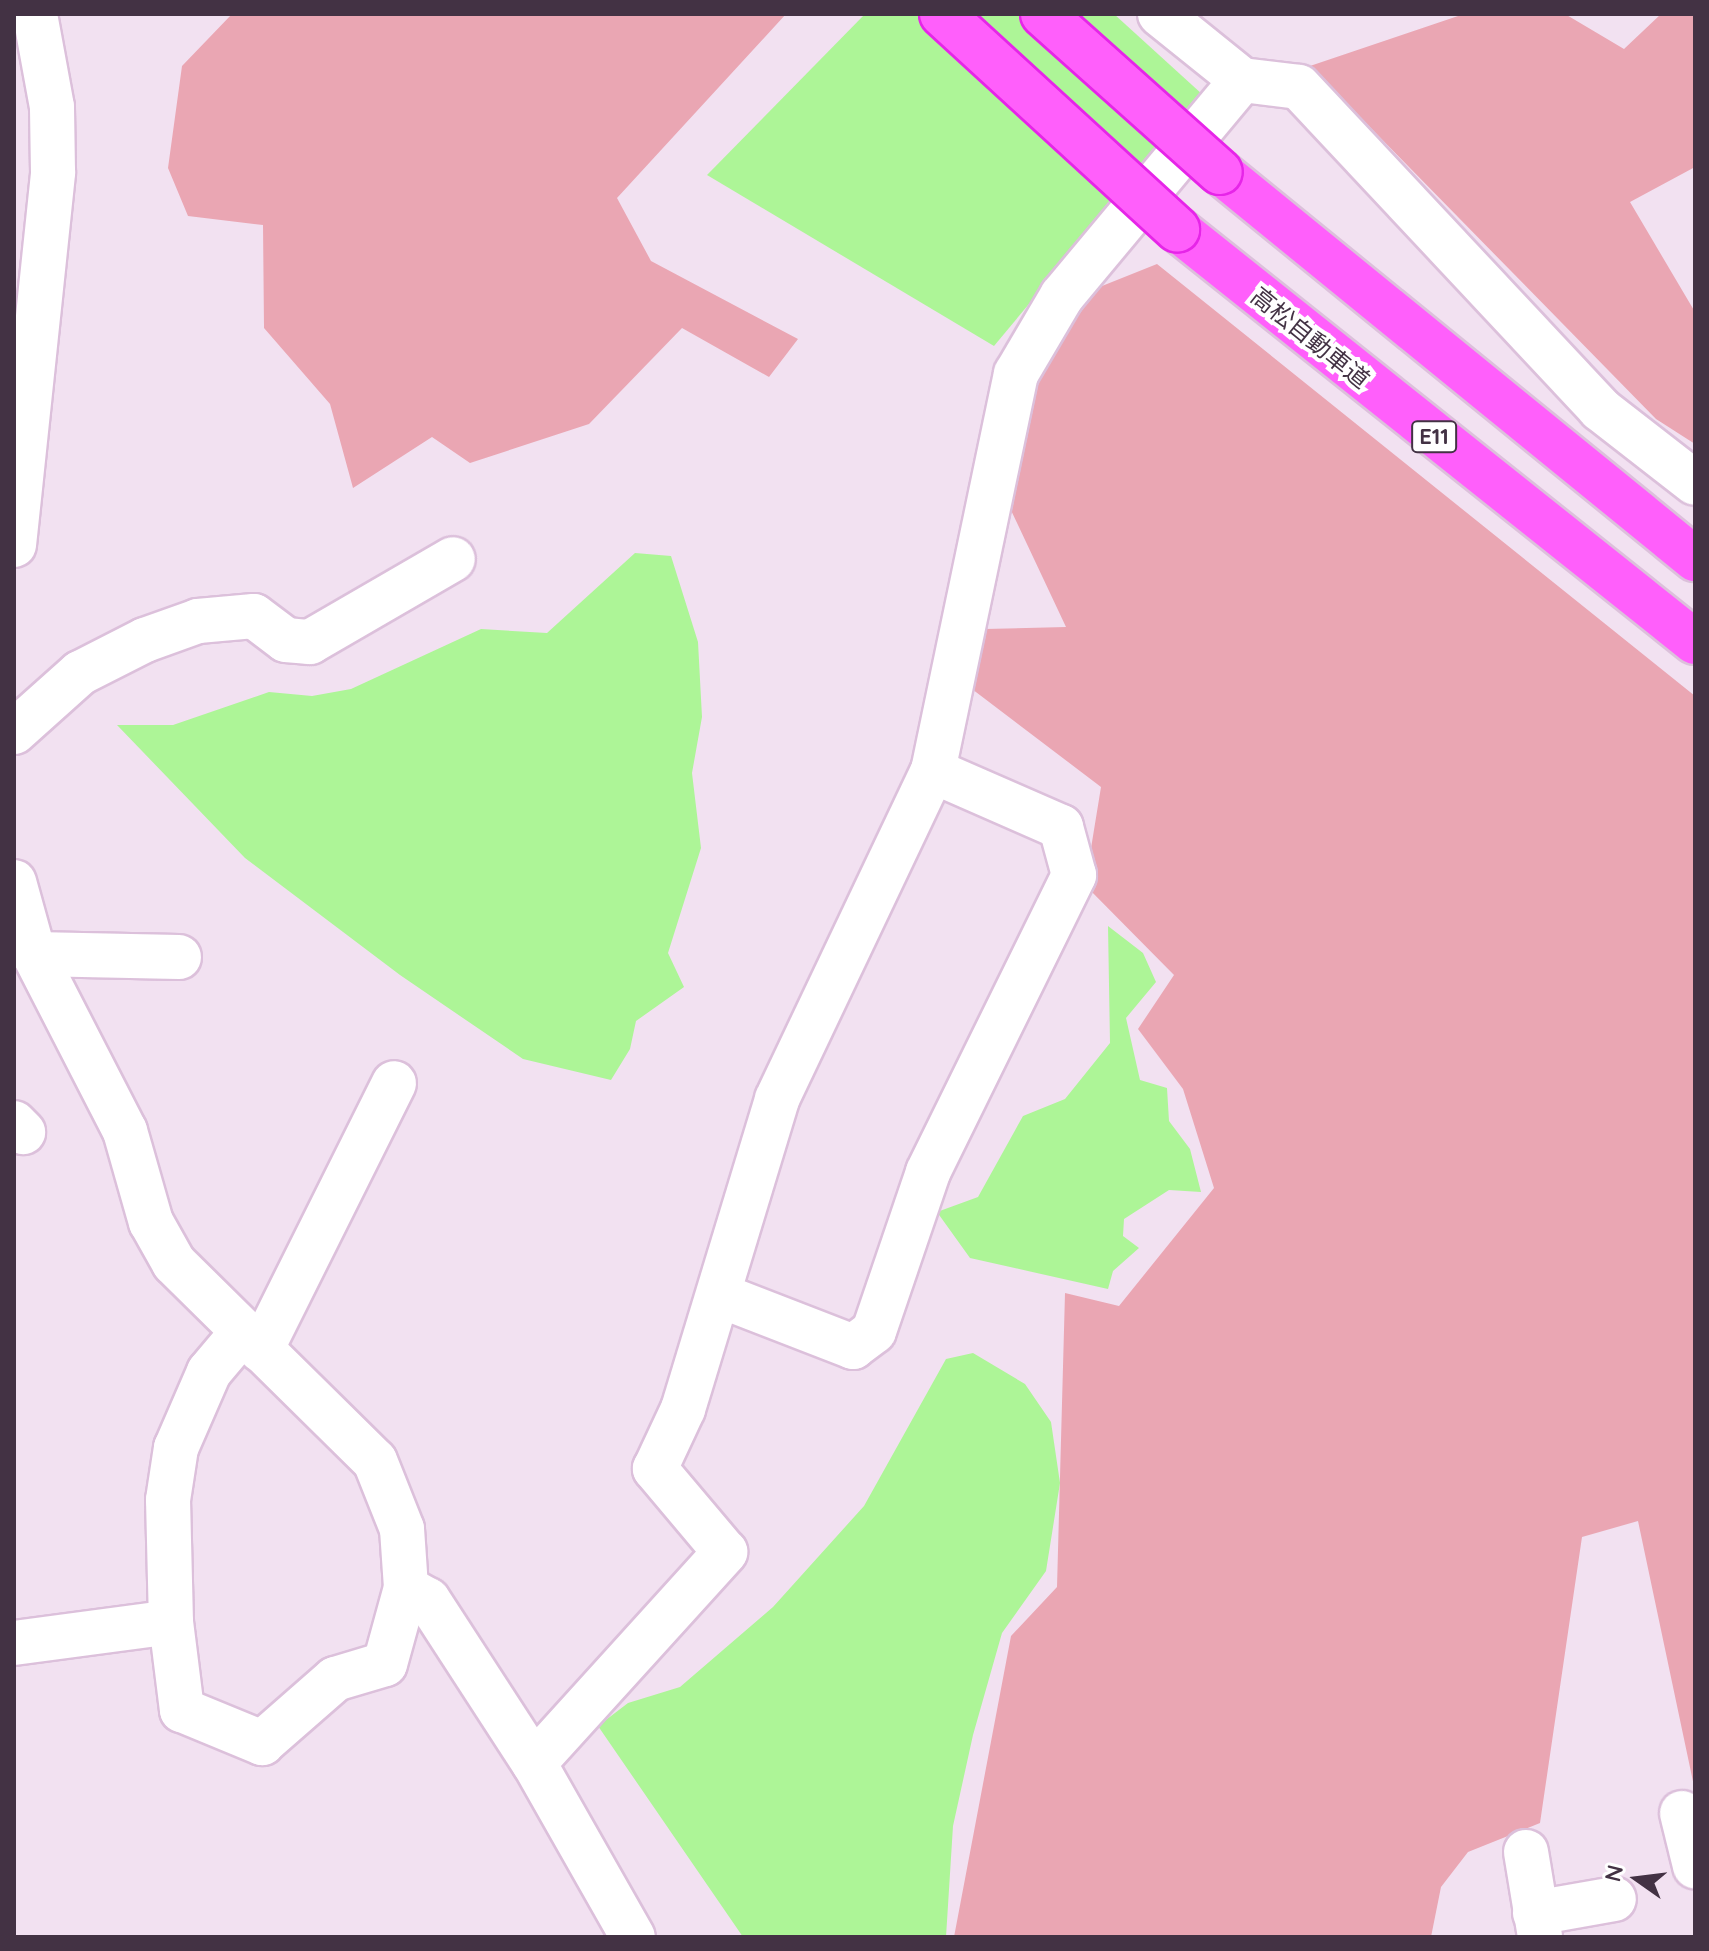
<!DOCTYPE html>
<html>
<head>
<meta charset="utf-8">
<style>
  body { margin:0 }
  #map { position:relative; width:1709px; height:1951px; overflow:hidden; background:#f2e1f1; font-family:Quicksand,"Noto Sans JP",sans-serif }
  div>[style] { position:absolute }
  .green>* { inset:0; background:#eaa6b3 }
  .water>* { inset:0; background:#adf597 }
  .roads { filter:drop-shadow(2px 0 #dcc0db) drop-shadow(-2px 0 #dcc0db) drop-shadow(0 2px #dcc0db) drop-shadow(0 -2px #dcc0db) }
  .minor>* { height:44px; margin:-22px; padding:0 22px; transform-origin:22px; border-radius:22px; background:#fff }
  .highway>* { height:44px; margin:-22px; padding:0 22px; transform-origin:22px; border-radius:22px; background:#ff5ffb }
  .bridges { filter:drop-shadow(2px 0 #e625e8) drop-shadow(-2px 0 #e625e8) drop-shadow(0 2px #e625e8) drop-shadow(0 -2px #e625e8) }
  .highway-bridge>* { height:44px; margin:-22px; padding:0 22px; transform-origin:22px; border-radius:22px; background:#ff5ffb }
  span { translate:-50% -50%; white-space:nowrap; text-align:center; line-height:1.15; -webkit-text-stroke:8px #fff; paint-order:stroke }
  .shield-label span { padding:2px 6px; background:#fff; border:2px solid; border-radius:6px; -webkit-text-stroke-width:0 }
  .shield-label { font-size:22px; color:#433244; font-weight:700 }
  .street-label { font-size:24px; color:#433244 }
  .frame { position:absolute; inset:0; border:16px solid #433244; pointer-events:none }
  .north { position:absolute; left:1597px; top:1839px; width:80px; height:80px; -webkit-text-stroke:6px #fff; paint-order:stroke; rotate:284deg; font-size:22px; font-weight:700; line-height:32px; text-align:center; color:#433244 }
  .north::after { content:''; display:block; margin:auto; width:28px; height:36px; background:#433244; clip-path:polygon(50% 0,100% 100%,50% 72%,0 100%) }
</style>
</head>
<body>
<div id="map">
  <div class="green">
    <div style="clip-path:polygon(232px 14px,786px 14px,617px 198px,651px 261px,798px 339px,769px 377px,682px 328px,589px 424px,470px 463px,432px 437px,353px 488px,330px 404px,264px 328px,263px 225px,188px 216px,168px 168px,182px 66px)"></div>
    <div style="clip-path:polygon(1464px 14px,1565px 14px,1624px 49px,1661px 14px,1695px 14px,1695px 167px,1630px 202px,1695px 312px,1695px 444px,1656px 419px,1310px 66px)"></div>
    <div style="clip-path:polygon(1157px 264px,1695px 696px,1695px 1791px,1638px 1521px,1582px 1537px,1540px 1823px,1468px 1852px,1441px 1887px,1431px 1937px,954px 1937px,1011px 1636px,1057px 1587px,1065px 1293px,1119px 1306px,1214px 1188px,1183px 1089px,1138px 1029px,1174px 975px,1085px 885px,1101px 787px,968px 686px,985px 629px,1066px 627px,1009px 506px,1028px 380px,1082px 294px)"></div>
  </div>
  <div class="water">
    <div style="clip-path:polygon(865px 14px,1114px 14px,1203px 95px,994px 346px,707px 175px)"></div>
    <div style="clip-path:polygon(635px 553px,671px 556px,698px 642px,702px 717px,692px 773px,701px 848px,668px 953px,684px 987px,636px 1021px,630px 1049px,611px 1080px,523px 1059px,400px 975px,245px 858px,117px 725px,173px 725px,269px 692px,312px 696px,351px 689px,481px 629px,547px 633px)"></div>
    <div style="clip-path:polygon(1108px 926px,1143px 953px,1156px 982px,1126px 1018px,1140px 1080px,1167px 1088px,1169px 1121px,1190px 1149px,1201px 1192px,1169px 1190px,1124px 1219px,1123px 1236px,1139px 1248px,1113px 1271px,1108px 1289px,970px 1258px,937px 1212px,978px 1197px,1023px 1116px,1065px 1099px,1110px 1043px)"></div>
    <div style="clip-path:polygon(973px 1353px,1025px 1384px,1051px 1422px,1060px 1483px,1046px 1571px,1002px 1633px,973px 1735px,953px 1826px,946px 1937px,743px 1937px,598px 1726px,628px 1703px,680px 1687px,773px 1607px,864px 1506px,946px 1359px)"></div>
  </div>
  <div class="roads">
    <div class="minor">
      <div style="left:1160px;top:14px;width:105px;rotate:38.8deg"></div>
      <div style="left:1242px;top:80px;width:57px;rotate:7deg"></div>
      <div style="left:1299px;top:87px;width:441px;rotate:46.9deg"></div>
      <div style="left:1600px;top:409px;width:120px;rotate:37.9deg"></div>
      <div style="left:14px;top:545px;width:375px;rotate:-84deg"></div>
      <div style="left:53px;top:172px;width:65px;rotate:-90.9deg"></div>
      <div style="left:52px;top:107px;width:95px;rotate:-100.4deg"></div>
      <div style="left:14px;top:732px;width:89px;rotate:-41.8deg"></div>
      <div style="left:80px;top:673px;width:73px;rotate:-26.9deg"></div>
      <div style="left:145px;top:640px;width:56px;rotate:-19.7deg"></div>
      <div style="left:198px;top:621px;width:56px;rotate:-5.1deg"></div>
      <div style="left:254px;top:616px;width:40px;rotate:37deg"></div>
      <div style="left:286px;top:640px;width:24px;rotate:5deg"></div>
      <div style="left:310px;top:642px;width:165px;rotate:-30.1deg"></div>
      <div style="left:14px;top:882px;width:75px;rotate:74.5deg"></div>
      <div style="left:34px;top:954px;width:199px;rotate:62.8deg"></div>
      <div style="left:125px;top:1131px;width:95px;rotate:74.1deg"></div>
      <div style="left:151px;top:1222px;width:47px;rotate:60.7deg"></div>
      <div style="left:174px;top:1263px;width:282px;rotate:44.6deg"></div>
      <div style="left:375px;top:1461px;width:73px;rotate:68.3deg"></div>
      <div style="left:402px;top:1529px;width:59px;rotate:86.1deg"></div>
      <div style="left:406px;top:1588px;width:25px;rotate:29deg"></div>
      <div style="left:428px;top:1600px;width:194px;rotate:57deg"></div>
      <div style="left:534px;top:1763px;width:200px;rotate:60.4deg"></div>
      <div style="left:34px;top:954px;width:145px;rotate:1.2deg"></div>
      <div style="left:14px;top:1123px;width:13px;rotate:45deg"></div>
      <div style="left:719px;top:1295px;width:144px;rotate:21.2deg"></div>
      <div style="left:853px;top:1347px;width:26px;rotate:-37deg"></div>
      <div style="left:874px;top:1331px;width:168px;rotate:-71.2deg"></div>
      <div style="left:928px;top:1172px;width:331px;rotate:-63.8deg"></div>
      <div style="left:1074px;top:875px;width:50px;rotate:-105.2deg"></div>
      <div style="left:1061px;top:827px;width:140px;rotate:-156.4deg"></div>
      <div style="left:261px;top:1350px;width:298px;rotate:-63.5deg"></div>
      <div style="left:171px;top:1622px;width:89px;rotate:82.9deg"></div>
      <div style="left:182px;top:1710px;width:87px;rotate:22.4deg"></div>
      <div style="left:262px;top:1743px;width:97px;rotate:-41.2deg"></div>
      <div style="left:335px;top:1679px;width:52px;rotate:-16.7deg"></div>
      <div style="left:385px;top:1664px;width:79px;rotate:-74.6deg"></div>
      <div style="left:14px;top:1643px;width:158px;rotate:-7.6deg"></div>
      <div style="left:171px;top:1622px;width:122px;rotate:-91.4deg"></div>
      <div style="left:168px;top:1500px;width:53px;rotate:-81.3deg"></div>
      <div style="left:176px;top:1448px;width:83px;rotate:-66.5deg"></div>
      <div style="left:209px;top:1372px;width:50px;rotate:-49.9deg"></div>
      <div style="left:534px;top:1763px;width:285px;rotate:-47.8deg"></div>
      <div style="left:725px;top:1552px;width:109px;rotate:-130.1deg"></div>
      <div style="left:655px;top:1469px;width:66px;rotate:-65deg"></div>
      <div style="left:683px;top:1409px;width:324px;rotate:-73.1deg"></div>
      <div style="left:777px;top:1099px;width:363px;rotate:-64.6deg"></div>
      <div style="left:933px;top:771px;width:406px;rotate:-78.2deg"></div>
      <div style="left:1016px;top:374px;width:91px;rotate:-59.5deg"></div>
      <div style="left:1062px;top:296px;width:281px;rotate:-50.2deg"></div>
      <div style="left:1682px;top:1813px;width:55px;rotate:76.2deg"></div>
      <div style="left:1526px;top:1852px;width:86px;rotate:80.6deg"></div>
      <div style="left:1535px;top:1913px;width:80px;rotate:-10deg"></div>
    </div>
    <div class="highway">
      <div style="left:1220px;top:172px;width:613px;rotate:39.17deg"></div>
      <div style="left:1177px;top:229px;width:662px;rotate:38.57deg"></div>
    </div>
  </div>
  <div class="bridges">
    <div class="highway-bridge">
      <div style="left:942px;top:14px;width:319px;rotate:42.5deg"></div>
      <div style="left:1043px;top:14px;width:237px;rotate:41.8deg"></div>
    </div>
  </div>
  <div class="shield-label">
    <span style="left:1434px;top:437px">E11</span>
  </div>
  <div class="street-label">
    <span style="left:1310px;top:338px;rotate:39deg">高松自動車道</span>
  </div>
  <div class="frame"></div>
  <div class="north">N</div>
</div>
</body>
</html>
